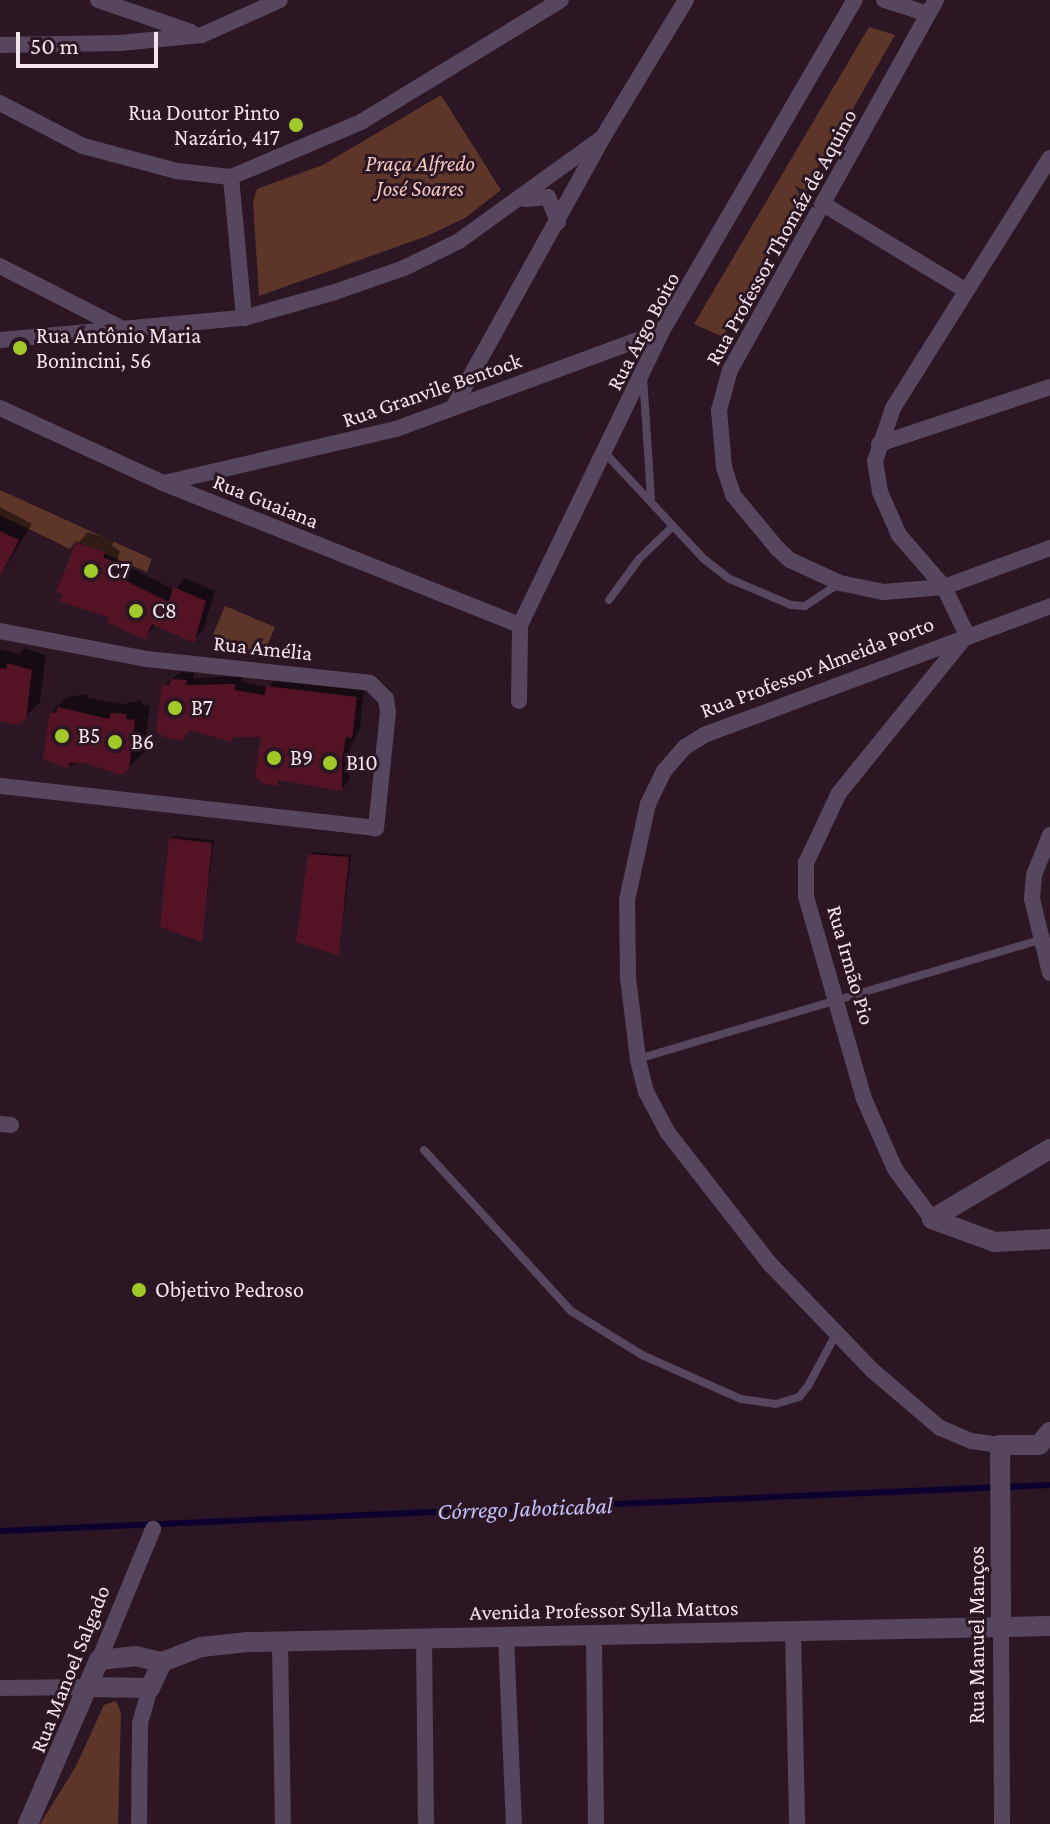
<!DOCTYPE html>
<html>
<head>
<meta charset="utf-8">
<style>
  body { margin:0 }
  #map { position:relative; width:1050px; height:1824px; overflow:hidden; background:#2c1624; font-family:"Crimson Pro",serif }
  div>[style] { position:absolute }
  .green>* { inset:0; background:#5d3529 }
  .shadow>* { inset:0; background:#0007 }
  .stream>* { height:6px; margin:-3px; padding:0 3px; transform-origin:3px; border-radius:3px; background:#0b002f }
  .building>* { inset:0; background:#541324 }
  .service>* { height:8px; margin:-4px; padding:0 4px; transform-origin:4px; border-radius:4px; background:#56475f }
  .minor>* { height:16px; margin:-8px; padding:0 8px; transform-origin:8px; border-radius:8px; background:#56475f }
  .tertiary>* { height:20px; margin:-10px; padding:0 10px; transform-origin:10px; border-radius:10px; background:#56475f }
  .dots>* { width:22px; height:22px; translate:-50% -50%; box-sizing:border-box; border:4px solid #2c1624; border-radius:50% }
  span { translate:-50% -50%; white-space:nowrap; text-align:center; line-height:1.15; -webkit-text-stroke:6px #2c1624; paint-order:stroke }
  .poi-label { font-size:22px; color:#f3e3ec }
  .right { translate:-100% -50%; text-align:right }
  .left { translate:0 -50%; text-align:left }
  .park-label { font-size:22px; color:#f2c9bc; font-style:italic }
  .street-label { font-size:22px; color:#f3e3ec }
  .water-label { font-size:24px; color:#c1c1f7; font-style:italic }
  .scale { position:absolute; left:16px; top:32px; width:142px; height:36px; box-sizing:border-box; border:4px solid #f3e3ec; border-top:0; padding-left:10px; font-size:24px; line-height:28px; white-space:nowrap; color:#f3e3ec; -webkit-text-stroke:6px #2c1624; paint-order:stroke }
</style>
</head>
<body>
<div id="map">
  <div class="green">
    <div style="clip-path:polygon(869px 27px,895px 35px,723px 337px,694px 324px)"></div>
    <div style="clip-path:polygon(441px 95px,501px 190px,465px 218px,427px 236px,259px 296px,253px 202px,257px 189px,323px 165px)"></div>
    <div style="clip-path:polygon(0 490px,152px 559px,147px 572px,76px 541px,70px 549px,0 515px)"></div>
    <div style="clip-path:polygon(225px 606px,275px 627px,262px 658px,212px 637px)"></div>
    <div style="clip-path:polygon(116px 1701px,121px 1712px,118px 1824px,40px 1824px,75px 1768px,104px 1705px)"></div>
  </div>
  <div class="shadow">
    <div style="clip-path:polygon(0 507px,32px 524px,0 576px)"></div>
    <div style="clip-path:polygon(88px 532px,114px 541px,112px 546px,120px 551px,117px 561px,175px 590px,185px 578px,215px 591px,203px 630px,193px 640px,156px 624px,144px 638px,112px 616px,78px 543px)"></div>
    <div style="clip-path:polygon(25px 648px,46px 655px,40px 702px,24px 718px,0 717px,0 649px,19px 654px)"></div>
    <div style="clip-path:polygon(181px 672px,194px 673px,193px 678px,242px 676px,243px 682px,268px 687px,276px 679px,364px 689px,360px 728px,349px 750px,349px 781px,341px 789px,282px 779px,277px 784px,263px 735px,235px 735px,164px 685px)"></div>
    <div style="clip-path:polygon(88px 694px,88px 698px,123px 704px,142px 700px,141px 705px,150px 705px,144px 752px,128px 768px,85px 761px,67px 766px,51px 713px,67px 697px)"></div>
    <div style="clip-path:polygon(174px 836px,214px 840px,201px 939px,171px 839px)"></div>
    <div style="clip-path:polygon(313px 852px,351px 855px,339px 954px,310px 855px)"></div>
  </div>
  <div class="stream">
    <div style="left:0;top:1531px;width:1051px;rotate:-2.51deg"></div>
  </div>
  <div class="building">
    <div style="clip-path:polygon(0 531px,19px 540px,0 576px)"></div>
    <div style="clip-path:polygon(76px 542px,105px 552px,103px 557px,112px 561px,108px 572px,169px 602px,173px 587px,206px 601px,194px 643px,152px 624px,145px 640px,107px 622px,109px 617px,60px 602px,63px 594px,56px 592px)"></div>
    <div style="clip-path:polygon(7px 663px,32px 670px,26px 719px,17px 725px,0 721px,0 668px,6px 669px)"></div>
    <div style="clip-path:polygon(171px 679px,187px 680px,186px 685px,235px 684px,235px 690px,265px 695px,266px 686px,357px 697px,352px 738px,346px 737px,342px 760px,342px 791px,279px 780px,278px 786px,264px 784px,255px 777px,261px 737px,234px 737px,231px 742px,190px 730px,181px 741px,164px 737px,156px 731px,162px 684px,169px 685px)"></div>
    <div style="clip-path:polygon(58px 707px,109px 719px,111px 713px,127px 714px,126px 719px,135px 720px,129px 769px,121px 775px,85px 763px,69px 763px,68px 769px,43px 759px,50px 712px,56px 713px)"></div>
    <div style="clip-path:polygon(169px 838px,212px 843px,202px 942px,160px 927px)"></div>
    <div style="clip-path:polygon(308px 854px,349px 857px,339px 956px,296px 942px)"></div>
  </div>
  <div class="service">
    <div style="left:643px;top:377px;width:121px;rotate:86.2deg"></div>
    <div style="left:605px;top:453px;width:145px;rotate:47deg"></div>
    <div style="left:704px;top:559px;width:33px;rotate:38deg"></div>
    <div style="left:730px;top:579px;width:66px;rotate:23.1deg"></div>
    <div style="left:791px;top:605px;width:14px;rotate:4deg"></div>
    <div style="left:805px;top:606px;width:42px;rotate:-33.3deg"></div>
    <div style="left:609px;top:600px;width:51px;rotate:-53.8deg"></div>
    <div style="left:639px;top:559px;width:47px;rotate:-44.1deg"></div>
    <div style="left:638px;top:1059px;width:418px;rotate:-16.5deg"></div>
    <div style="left:424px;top:1150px;width:218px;rotate:47.6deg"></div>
    <div style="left:571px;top:1311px;width:84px;rotate:31.8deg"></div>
    <div style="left:642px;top:1355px;width:108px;rotate:24deg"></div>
    <div style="left:741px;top:1399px;width:35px;rotate:8deg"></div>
    <div style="left:776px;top:1404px;width:24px;rotate:-17deg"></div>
    <div style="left:799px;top:1397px;width:14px;rotate:-51deg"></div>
    <div style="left:808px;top:1386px;width:59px;rotate:-61.7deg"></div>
  </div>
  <div class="minor">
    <div style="left:98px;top:0;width:98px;rotate:19deg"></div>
    <div style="left:884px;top:0;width:46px;rotate:17.7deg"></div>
    <div style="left:936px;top:0;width:423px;rotate:119.1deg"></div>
    <div style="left:730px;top:370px;width:41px;rotate:105.4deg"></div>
    <div style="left:719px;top:410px;width:57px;rotate:85deg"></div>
    <div style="left:724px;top:467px;width:29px;rotate:72deg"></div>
    <div style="left:733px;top:495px;width:69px;rotate:50.3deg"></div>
    <div style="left:777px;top:548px;width:18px;rotate:43deg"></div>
    <div style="left:790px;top:560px;width:55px;rotate:24.7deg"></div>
    <div style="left:840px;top:583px;width:45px;rotate:11.6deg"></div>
    <div style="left:884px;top:592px;width:60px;rotate:-4.8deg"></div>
    <div style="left:944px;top:587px;width:113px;rotate:-20.2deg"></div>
    <div style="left:0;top:45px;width:120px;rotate:-1deg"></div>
    <div style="left:120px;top:43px;width:82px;rotate:-5.6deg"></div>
    <div style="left:202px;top:35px;width:85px;rotate:-24.2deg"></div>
    <div style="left:0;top:103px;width:93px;rotate:27.4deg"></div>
    <div style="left:83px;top:146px;width:96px;rotate:15deg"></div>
    <div style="left:176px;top:171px;width:55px;rotate:6.2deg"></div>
    <div style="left:231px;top:177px;width:141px;rotate:-22.9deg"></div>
    <div style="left:361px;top:122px;width:234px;rotate:-31.4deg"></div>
    <div style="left:231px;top:177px;width:142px;rotate:84.7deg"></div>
    <div style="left:525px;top:199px;width:23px;rotate:-5deg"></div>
    <div style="left:548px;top:197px;width:27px;rotate:68deg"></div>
    <div style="left:823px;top:204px;width:166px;rotate:31.2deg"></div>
    <div style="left:0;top:266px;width:134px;rotate:27.1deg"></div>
    <div style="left:0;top:340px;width:245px;rotate:-5.2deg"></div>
    <div style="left:244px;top:318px;width:95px;rotate:-15.9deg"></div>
    <div style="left:335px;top:292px;width:73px;rotate:-19.2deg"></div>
    <div style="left:404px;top:268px;width:61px;rotate:-26.1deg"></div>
    <div style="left:459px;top:241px;width:178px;rotate:-35.8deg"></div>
    <div style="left:454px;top:406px;width:308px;rotate:-61deg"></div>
    <div style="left:603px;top:137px;width:160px;rotate:-58.8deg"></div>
    <div style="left:0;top:408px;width:179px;rotate:24.7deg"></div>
    <div style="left:163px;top:483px;width:384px;rotate:21.7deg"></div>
    <div style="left:879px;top:444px;width:180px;rotate:-18.4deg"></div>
    <div style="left:164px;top:483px;width:238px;rotate:-13.1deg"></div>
    <div style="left:396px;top:429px;width:283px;rotate:-20.2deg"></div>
    <div style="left:0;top:631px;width:150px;rotate:10.8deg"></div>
    <div style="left:147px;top:659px;width:224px;rotate:6.1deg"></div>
    <div style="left:370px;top:683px;width:23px;rotate:45deg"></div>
    <div style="left:386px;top:699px;width:13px;rotate:81deg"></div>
    <div style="left:388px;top:712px;width:117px;rotate:95.9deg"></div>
    <div style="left:376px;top:828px;width:378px;rotate:-173.6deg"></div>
    <div style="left:967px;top:635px;width:53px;rotate:-115.6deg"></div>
    <div style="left:944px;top:587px;width:69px;rotate:-130.9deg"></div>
    <div style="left:899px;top:535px;width:47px;rotate:-113.8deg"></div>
    <div style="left:880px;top:492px;width:31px;rotate:-99deg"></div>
    <div style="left:875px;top:461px;width:56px;rotate:-71.2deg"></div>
    <div style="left:893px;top:408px;width:295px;rotate:-57.9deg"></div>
    <div style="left:519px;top:701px;width:76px;rotate:-89.2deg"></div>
    <div style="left:520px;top:625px;width:326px;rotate:-64.2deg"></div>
    <div style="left:662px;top:331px;width:383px;rotate:-59.8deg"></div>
    <div style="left:1050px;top:835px;width:43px;rotate:111.8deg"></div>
    <div style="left:1034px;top:875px;width:24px;rotate:95deg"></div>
    <div style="left:1032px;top:899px;width:76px;rotate:76.3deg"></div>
    <div style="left:0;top:1124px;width:11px;rotate:5deg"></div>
    <div style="left:932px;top:1219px;width:62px;rotate:-126.5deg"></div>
    <div style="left:895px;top:1169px;width:77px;rotate:-113.9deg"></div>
    <div style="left:864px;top:1099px;width:210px;rotate:-106deg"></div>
    <div style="left:806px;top:897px;width:34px;rotate:-90deg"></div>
    <div style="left:806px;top:863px;width:77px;rotate:-64.8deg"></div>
    <div style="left:839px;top:793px;width:202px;rotate:-51deg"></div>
    <div style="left:1000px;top:1445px;width:29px;rotate:-172deg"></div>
    <div style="left:971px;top:1441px;width:34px;rotate:-157deg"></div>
    <div style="left:940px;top:1428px;width:88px;rotate:-139.6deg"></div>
    <div style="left:873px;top:1371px;width:149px;rotate:-133.9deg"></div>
    <div style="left:770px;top:1264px;width:166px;rotate:-127.9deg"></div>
    <div style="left:668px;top:1133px;width:47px;rotate:-118.2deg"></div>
    <div style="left:646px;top:1092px;width:34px;rotate:-104deg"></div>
    <div style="left:638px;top:1059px;width:83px;rotate:-97deg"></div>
    <div style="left:628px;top:977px;width:77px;rotate:-90.7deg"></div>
    <div style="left:627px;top:900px;width:98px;rotate:-77.7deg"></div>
    <div style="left:648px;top:804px;width:37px;rotate:-64deg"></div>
    <div style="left:664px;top:771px;width:32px;rotate:-49deg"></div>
    <div style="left:685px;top:747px;width:22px;rotate:-32deg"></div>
    <div style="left:704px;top:735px;width:369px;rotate:-20.4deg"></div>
    <div style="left:1001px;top:1626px;width:198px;rotate:89.7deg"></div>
    <div style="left:793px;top:1630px;width:194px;rotate:88.8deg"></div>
    <div style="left:506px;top:1636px;width:188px;rotate:87.6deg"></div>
    <div style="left:594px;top:1637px;width:187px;rotate:89.4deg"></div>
    <div style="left:424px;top:1638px;width:186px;rotate:89.4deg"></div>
    <div style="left:280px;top:1641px;width:183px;rotate:89.1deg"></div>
    <div style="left:99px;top:1660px;width:142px;rotate:-67.6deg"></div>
    <div style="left:0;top:1688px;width:89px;rotate:-0.6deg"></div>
    <div style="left:139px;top:1824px;width:101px;rotate:-89.4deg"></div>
    <div style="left:140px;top:1723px;width:36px;rotate:-74deg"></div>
  </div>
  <div class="tertiary">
    <div style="left:932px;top:1219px;width:137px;rotate:-30.7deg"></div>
    <div style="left:932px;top:1219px;width:67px;rotate:20.1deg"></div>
    <div style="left:995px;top:1242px;width:55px;rotate:-3.1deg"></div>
    <div style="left:1001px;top:1626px;width:181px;rotate:-90.3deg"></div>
    <div style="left:1000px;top:1445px;width:39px"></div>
    <div style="left:1039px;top:1445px;width:17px;rotate:-50deg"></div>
    <div style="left:89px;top:1687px;width:61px;rotate:0.9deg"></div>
    <div style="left:150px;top:1688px;width:29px;rotate:-65deg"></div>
    <div style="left:162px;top:1662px;width:42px;rotate:-21deg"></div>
    <div style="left:201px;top:1647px;width:47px;rotate:-6.1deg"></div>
    <div style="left:248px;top:1642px;width:802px;rotate:-1.14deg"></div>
    <div style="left:28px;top:1824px;width:179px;rotate:-66.6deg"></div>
    <div style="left:99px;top:1660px;width:36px;rotate:-6deg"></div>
    <div style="left:135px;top:1656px;width:28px;rotate:13deg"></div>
  </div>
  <div class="dots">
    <div style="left:296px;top:125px;background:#a1c92a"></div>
    <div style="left:20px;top:348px;background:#a1c92a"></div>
    <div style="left:91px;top:571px;background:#a1c92a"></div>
    <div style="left:136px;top:611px;background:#a1c92a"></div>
    <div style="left:175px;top:708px;background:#a1c92a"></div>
    <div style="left:62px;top:736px;background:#a1c92a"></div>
    <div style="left:115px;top:742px;background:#a1c92a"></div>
    <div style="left:274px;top:758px;background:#a1c92a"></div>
    <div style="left:330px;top:763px;background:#a1c92a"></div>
    <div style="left:139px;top:1290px;background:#a1c92a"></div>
  </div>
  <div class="poi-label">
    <span class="right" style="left:280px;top:125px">Rua Doutor Pinto<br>Nazário, 417</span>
    <span class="left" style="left:36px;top:348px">Rua Antônio Maria<br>Bonincini, 56</span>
    <span class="left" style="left:107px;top:571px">C7</span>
    <span class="left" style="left:152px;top:611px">C8</span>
    <span class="left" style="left:191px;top:708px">B7</span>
    <span class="left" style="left:78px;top:736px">B5</span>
    <span class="left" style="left:131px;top:742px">B6</span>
    <span class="left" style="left:290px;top:758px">B9</span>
    <span class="left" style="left:346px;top:763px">B10</span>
    <span class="left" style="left:155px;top:1290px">Objetivo Pedroso</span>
  </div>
  <div class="park-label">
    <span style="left:420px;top:176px">Praça Alfredo<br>José Soares</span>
  </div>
  <div class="street-label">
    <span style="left:781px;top:237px;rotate:-61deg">Rua Professor Thomáz de Aquino</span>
    <span style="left:643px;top:331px;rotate:-62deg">Rua Argo Boito</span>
    <span style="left:432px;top:390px;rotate:-19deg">Rua Granvile Bentock</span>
    <span style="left:266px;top:501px;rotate:22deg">Rua Guaiana</span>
    <span style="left:263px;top:648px;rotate:6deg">Rua Amélia</span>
    <span style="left:817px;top:667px;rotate:-21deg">Rua Professor Almeida Porto</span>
    <span style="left:851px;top:965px;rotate:74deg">Rua Irmão Pio</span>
    <span style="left:604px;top:1610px;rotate:-1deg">Avenida Professor Sylla Mattos</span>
    <span style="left:977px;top:1635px;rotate:-90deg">Rua Manuel Manços</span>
    <span style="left:70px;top:1669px;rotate:-68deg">Rua Manoel Salgado</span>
  </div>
  <div class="water-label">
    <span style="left:525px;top:1508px;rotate:-2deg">Córrego Jaboticabal</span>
  </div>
  <div class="scale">50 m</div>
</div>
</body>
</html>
